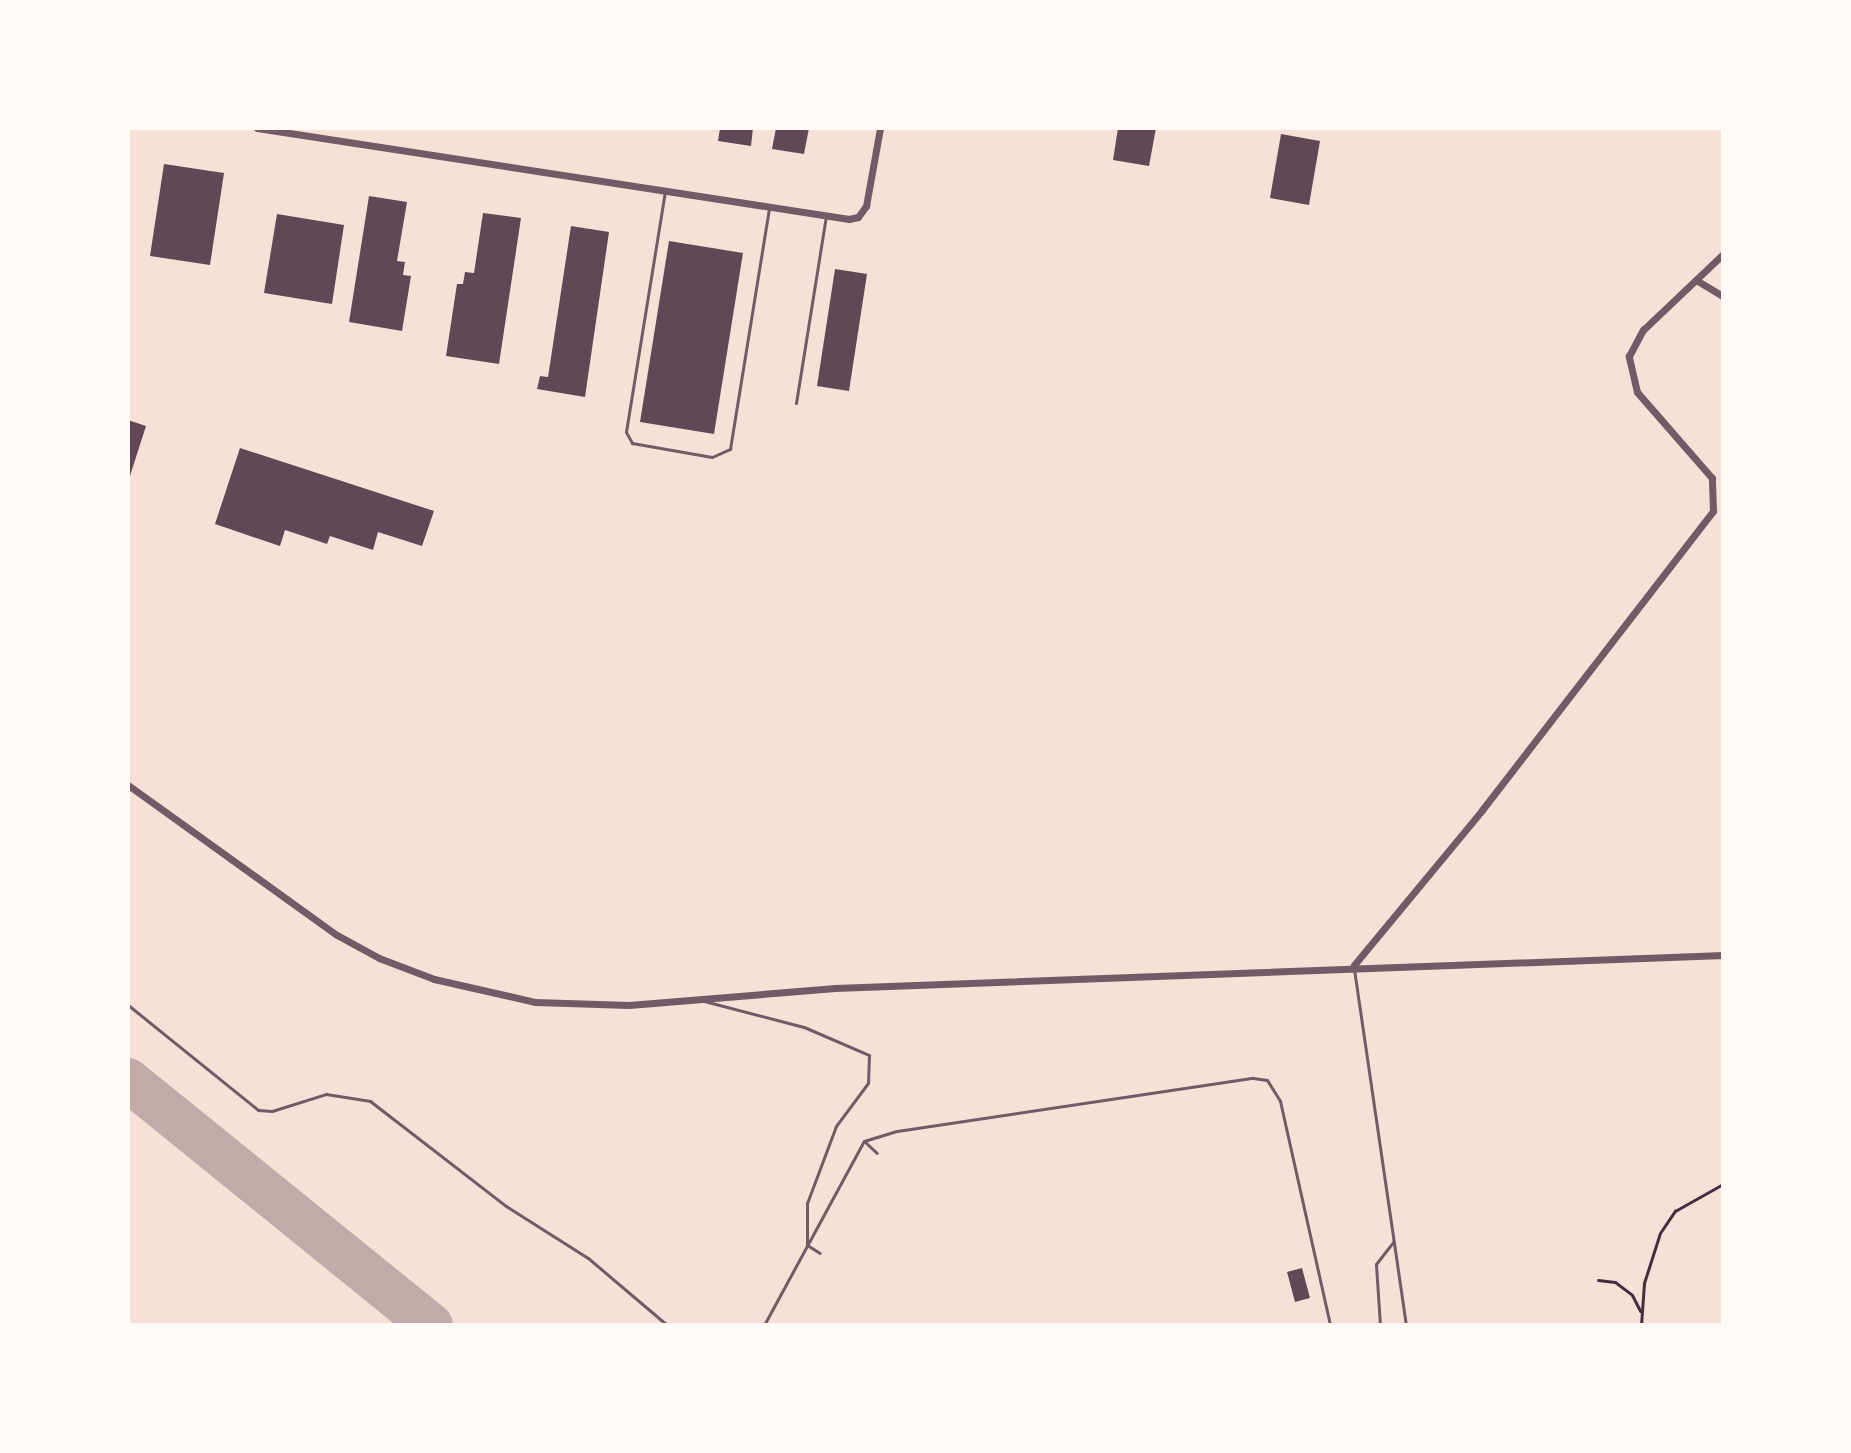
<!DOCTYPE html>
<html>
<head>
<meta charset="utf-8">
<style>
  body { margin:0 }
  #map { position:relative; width:1851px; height:1453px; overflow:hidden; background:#f7e1d7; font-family:Literata,serif }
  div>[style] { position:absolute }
  .taxiway>* { height:44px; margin:-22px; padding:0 22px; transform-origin:22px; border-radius:22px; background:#c3aaaa }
  .building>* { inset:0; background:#644757 }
  .path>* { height:3px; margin:-1.5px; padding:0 1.5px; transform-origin:1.5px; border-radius:1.5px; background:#4a2c40 }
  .service>* { height:3px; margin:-1.5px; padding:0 1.5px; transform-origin:1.5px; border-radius:1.5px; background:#755966 }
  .minor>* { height:7px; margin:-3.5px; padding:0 3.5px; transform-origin:3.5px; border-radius:3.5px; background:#755966 }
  span { translate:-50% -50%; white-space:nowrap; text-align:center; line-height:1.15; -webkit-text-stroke:8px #fffaf5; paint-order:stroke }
  .frame { position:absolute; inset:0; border:130px solid #fffaf5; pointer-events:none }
</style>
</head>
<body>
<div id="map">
  <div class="taxiway">
    <div style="left:128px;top:1080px;width:390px;rotate:39deg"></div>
  </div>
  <div class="building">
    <div style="clip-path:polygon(720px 128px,753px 128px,751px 146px,718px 141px)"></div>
    <div style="clip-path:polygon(776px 128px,809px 128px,804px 154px,772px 149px)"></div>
    <div style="clip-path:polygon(1118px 128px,1156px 128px,1149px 166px,1113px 160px)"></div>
    <div style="clip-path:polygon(1281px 134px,1320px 141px,1309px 205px,1270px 198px)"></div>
    <div style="clip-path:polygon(164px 164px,224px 173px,210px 265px,150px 256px)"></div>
    <div style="clip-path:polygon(369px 196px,407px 202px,397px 261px,405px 262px,403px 275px,411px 276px,402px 331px,349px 322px)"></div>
    <div style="clip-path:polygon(483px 213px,521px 218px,499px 364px,446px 356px,457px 284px,463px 284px,465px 272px,474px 273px)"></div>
    <div style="clip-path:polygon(277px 214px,344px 225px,332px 304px,264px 293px)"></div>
    <div style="clip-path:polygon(571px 226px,609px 232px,585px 397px,537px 389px,540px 376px,548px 377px)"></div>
    <div style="clip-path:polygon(669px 241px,743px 253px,714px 434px,640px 422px)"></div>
    <div style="clip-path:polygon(835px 269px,867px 274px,849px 391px,817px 386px)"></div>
    <div style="clip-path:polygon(128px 420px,146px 426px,129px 479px,128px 479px)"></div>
    <div style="clip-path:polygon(240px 448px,434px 511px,422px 546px,378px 532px,373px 550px,330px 536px,327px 544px,285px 530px,280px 546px,215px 524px)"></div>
    <div style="clip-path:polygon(1302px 1268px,1310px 1298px,1295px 1302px,1287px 1272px)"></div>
  </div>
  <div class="path">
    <div style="left:1598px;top:1280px;width:17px;rotate:7deg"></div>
    <div style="left:1615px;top:1282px;width:21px;rotate:37deg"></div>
    <div style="left:1632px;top:1295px;width:18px;rotate:63deg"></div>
    <div style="left:1641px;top:1325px;width:42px;rotate:-85.9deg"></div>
    <div style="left:1644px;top:1283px;width:52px;rotate:-72.3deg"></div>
    <div style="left:1660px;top:1233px;width:27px;rotate:-56deg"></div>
    <div style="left:1675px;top:1211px;width:55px;rotate:-29.4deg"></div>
  </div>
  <div class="service">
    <div style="left:665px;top:191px;width:244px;rotate:99.2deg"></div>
    <div style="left:626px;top:432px;width:13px;rotate:61deg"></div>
    <div style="left:632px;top:443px;width:81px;rotate:9.9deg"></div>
    <div style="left:712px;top:457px;width:20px;rotate:-24deg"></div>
    <div style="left:730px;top:449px;width:245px;rotate:-80.8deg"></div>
    <div style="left:796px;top:403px;width:189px;rotate:-80.9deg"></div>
    <div style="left:1354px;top:969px;width:360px;rotate:81.7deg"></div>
    <div style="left:704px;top:1001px;width:103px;rotate:14.6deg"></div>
    <div style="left:804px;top:1027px;width:71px;rotate:23.3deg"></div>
    <div style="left:869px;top:1055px;width:28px;rotate:92deg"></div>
    <div style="left:868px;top:1083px;width:54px;rotate:126.7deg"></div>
    <div style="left:836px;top:1126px;width:82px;rotate:110.6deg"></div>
    <div style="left:807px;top:1203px;width:42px;rotate:90deg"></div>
    <div style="left:807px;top:1245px;width:15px;rotate:32deg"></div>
    <div style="left:128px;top:1005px;width:167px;rotate:38.9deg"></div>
    <div style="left:258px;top:1110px;width:14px;rotate:4deg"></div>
    <div style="left:272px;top:1111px;width:57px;rotate:-17.5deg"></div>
    <div style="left:326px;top:1094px;width:45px;rotate:9deg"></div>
    <div style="left:370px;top:1101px;width:172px;rotate:37.7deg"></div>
    <div style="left:506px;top:1206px;width:97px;rotate:32.4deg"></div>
    <div style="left:588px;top:1258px;width:104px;rotate:40.3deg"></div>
    <div style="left:865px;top:1142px;width:16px;rotate:43deg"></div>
    <div style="left:764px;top:1325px;width:209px;rotate:-61.5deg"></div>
    <div style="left:864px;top:1141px;width:34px;rotate:-17deg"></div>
    <div style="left:897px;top:1131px;width:360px;rotate:-8.5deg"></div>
    <div style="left:1253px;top:1078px;width:14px;rotate:8deg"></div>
    <div style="left:1267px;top:1080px;width:25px;rotate:58deg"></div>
    <div style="left:1280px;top:1101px;width:230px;rotate:77.4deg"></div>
    <div style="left:1380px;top:1325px;width:61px;rotate:-93.8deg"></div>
    <div style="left:1376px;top:1264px;width:28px;rotate:-52deg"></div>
  </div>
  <div class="minor">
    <div style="left:257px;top:128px;width:599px;rotate:8.74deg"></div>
    <div style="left:849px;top:219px;width:9px;rotate:-13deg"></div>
    <div style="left:858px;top:217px;width:14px;rotate:-54deg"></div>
    <div style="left:866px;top:206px;width:79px;rotate:-79.8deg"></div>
    <div style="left:1696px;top:280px;width:31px;rotate:31deg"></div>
    <div style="left:128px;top:785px;width:257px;rotate:35.7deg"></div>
    <div style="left:337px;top:935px;width:48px;rotate:28.7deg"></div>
    <div style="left:379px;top:958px;width:59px;rotate:20.9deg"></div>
    <div style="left:434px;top:979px;width:104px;rotate:12.8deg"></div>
    <div style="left:535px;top:1002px;width:94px;rotate:1.8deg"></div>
    <div style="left:629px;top:1005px;width:207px;rotate:-4.7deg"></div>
    <div style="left:835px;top:988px;width:889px;rotate:-2.13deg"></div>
    <div style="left:1354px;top:965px;width:201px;rotate:-50.4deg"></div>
    <div style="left:1482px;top:810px;width:378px;rotate:-52.3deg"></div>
    <div style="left:1713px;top:511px;width:33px;rotate:-92deg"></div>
    <div style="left:1712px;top:478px;width:114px;rotate:-131.1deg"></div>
    <div style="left:1637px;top:392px;width:37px;rotate:-103deg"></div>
    <div style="left:1629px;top:356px;width:30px;rotate:-62deg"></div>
    <div style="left:1643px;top:330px;width:110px;rotate:-43.5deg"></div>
  </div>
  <div class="frame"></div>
</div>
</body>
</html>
